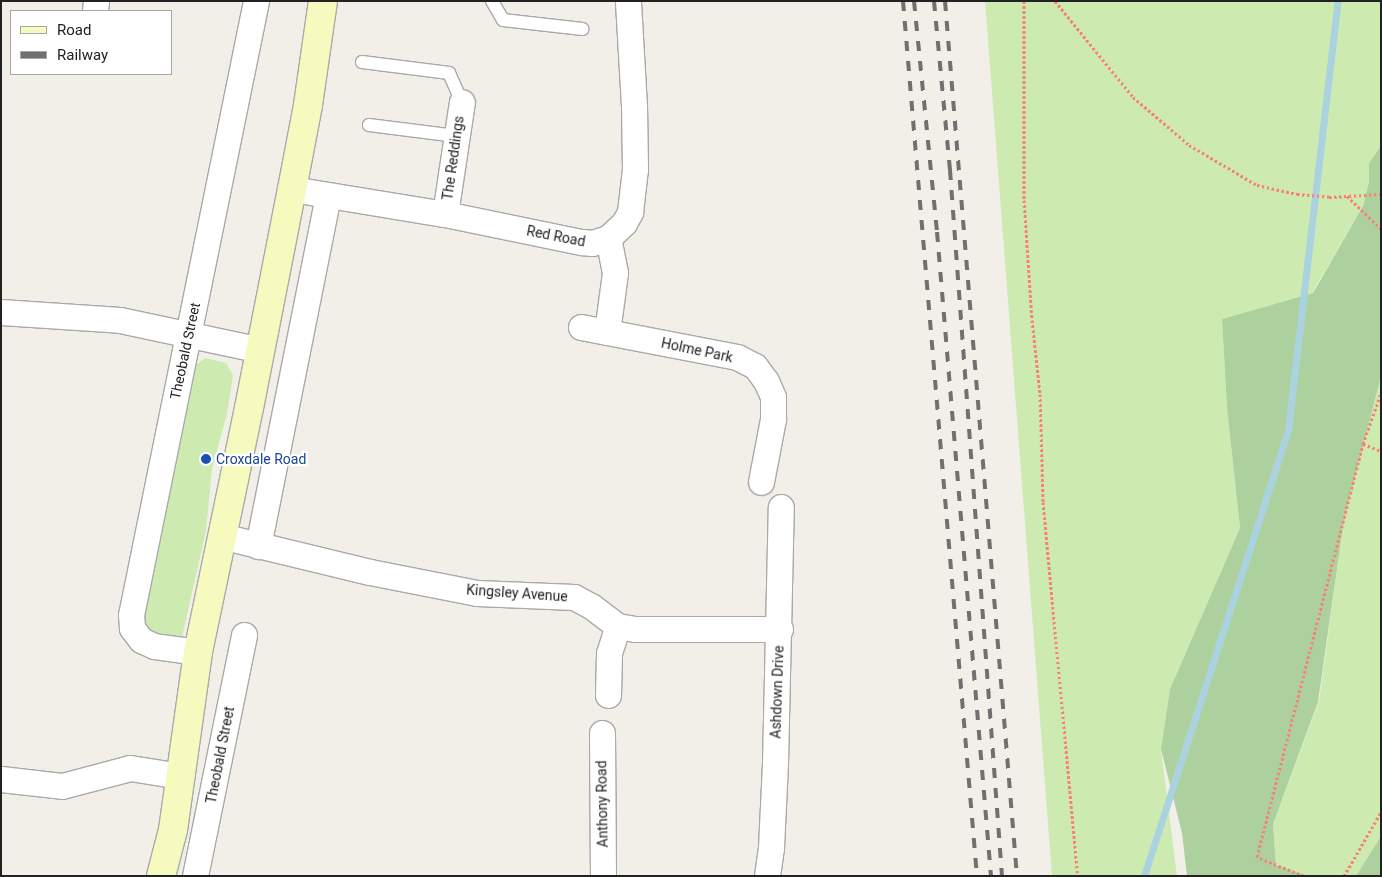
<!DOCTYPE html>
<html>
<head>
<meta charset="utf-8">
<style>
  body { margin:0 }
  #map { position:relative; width:1382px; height:877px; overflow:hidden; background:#f2efe9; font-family:Roboto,sans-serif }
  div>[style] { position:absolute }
  .grass>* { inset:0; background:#cdebb0 }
  .forest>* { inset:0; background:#add19e }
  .stream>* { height:7px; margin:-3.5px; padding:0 3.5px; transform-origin:3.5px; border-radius:3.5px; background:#aad3df }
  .path>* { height:3px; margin-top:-1.5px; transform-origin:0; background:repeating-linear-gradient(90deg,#fa8072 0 2.5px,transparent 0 5px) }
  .roads { filter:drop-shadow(1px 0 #a9a9a9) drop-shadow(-1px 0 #a9a9a9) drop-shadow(0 1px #a9a9a9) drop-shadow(0 -1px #a9a9a9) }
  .lane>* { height:12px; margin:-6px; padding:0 6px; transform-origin:6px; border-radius:6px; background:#fff }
  .street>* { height:25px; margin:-12.5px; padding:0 12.5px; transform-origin:12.5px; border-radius:12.5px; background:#fff }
  .secondary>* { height:28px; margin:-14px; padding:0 14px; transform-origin:14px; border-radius:14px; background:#f7fabf }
  .rail>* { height:4px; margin-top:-2px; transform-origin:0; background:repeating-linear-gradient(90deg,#707070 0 10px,transparent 0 20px) }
  .dots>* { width:14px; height:14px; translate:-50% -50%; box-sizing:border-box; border:2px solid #fff; border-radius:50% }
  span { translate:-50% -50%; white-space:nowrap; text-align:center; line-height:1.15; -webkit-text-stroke:4.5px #fff; paint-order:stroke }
  .street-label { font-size:14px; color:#222 }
  .transit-label { font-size:14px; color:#164399 }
  .left { translate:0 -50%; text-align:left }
  .frame { position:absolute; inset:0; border:2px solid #222; pointer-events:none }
  .legend { position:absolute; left:10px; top:10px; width:162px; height:65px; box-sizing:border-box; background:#fff; border:1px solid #a7a7a7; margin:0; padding:6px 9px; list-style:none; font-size:15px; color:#222 }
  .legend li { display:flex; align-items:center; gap:10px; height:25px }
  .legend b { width:25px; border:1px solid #a7a7a7 }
</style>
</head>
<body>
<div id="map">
  <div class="grass">
    <div style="clip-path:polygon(985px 1px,1381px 1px,1381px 146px,1369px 163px,1369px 182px,1363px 206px,1312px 293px,1222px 319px,1227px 408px,1240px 528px,1170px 689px,1161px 749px,1177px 876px,1052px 876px)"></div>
    <div style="clip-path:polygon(205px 358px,226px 363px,233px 375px,227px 414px,212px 469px,206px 531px,182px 637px,168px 639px,155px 638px,140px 624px,189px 371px)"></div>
    <div style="clip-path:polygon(1381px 376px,1381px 836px,1356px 876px,1309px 876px,1276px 865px,1273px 824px,1319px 701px,1344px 520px)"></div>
  </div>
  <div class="forest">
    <div style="clip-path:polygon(1381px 146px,1381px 376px,1344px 520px,1318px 702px,1273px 824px,1276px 865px,1309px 876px,1187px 876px,1182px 833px,1161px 749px,1170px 689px,1240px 528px,1227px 408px,1222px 319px,1313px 293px,1363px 206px,1369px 182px,1369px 163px)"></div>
    <div style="clip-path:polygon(1381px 836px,1381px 876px,1356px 876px)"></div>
  </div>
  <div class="stream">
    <div style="left:1144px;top:876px;width:469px;rotate:-72.1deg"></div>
    <div style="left:1288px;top:430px;width:432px;rotate:-83.4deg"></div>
  </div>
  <div class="path">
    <div style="left:1024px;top:1px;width:199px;rotate:90deg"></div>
    <div style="left:1024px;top:200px;width:120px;rotate:86.2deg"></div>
    <div style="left:1032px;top:320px;width:74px;rotate:83.8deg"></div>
    <div style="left:1040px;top:394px;width:108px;rotate:88.4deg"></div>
    <div style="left:1043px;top:502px;width:376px;rotate:84.7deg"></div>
    <div style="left:1055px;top:1px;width:124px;rotate:50.9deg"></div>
    <div style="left:1133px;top:97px;width:74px;rotate:40.6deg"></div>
    <div style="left:1189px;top:145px;width:79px;rotate:30.5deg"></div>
    <div style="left:1257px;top:185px;width:41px;rotate:12.7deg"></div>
    <div style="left:1297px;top:194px;width:32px;rotate:5deg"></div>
    <div style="left:1329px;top:197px;width:52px;rotate:-3.3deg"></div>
    <div style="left:1347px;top:196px;width:47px;rotate:44.1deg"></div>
    <div style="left:1363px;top:444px;width:19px;rotate:21deg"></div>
    <div style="left:1304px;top:876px;width:51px;rotate:-158deg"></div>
    <div style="left:1257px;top:857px;width:426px;rotate:-75.6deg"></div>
    <div style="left:1363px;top:444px;width:54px;rotate:-70.6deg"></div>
    <div style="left:1344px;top:876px;width:74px;rotate:-60deg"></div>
  </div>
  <div class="roads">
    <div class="lane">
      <div style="left:492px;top:1px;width:22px;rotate:60deg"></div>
      <div style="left:503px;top:20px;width:80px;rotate:6.5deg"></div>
      <div style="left:362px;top:62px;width:88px;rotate:7.2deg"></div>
      <div style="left:449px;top:73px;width:32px;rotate:66deg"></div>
      <div style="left:369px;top:125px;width:88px;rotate:7.2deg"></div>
    </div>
    <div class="street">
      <div style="left:95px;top:11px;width:10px;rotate:-84deg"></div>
      <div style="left:292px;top:189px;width:155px;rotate:9.3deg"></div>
      <div style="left:445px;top:214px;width:140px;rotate:11.6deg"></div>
      <div style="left:582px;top:242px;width:10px;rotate:6deg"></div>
      <div style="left:592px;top:243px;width:17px;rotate:-17deg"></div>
      <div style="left:608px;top:238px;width:22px;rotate:-43deg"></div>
      <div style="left:624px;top:223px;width:13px;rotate:-61deg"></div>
      <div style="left:630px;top:212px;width:43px;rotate:-83.4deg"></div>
      <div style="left:635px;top:169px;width:63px;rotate:-90.9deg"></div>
      <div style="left:634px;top:106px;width:105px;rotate:-93.3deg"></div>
      <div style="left:445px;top:214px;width:113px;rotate:-81.4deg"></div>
      <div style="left:1px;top:312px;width:119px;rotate:3.8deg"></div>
      <div style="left:120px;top:320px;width:144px;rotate:12deg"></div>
      <div style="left:581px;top:327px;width:159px;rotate:10.9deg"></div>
      <div style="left:737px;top:357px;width:20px;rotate:27deg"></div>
      <div style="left:755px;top:366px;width:19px;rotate:54deg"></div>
      <div style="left:766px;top:381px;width:17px;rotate:66deg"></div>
      <div style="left:773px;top:397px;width:22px;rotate:90deg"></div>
      <div style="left:773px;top:419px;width:64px;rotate:100.8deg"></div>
      <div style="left:607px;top:332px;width:60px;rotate:-82.3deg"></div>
      <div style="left:615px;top:273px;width:36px;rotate:-101deg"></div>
      <div style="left:221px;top:536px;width:153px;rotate:13.6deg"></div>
      <div style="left:370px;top:572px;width:109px;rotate:11.1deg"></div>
      <div style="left:477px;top:593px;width:97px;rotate:2.4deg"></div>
      <div style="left:574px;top:597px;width:19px;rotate:28deg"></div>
      <div style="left:591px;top:606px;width:34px;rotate:37deg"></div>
      <div style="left:618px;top:626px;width:17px;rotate:10deg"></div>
      <div style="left:635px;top:629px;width:145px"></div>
      <div style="left:258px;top:546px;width:356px;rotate:-78.7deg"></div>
      <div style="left:198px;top:652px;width:44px;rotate:-172.2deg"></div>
      <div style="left:154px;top:646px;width:14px;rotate:-155deg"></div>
      <div style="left:141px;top:640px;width:15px;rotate:-127deg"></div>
      <div style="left:132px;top:628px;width:13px;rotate:-94deg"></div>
      <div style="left:131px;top:615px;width:627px;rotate:-78.49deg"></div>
      <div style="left:608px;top:695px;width:42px;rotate:-88.6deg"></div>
      <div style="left:609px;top:653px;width:28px;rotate:-72deg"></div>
      <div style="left:602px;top:733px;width:143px;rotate:89.6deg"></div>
      <div style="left:1px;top:779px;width:61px;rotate:6.5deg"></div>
      <div style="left:62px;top:786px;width:70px;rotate:-14.8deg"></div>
      <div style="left:130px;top:768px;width:52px;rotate:8.9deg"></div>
      <div style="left:195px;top:876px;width:246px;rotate:-78.5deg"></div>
      <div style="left:767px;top:876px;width:28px;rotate:-82deg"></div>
      <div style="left:771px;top:848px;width:85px;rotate:-87.3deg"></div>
      <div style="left:775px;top:763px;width:256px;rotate:-88.7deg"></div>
    </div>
    <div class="secondary">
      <div style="left:161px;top:876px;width:48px;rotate:-75.4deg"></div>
      <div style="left:173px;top:830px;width:180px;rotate:-82deg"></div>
      <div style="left:198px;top:652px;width:249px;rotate:-78.2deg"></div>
      <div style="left:249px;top:408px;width:223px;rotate:-78.9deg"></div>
      <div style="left:292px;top:189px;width:86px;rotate:-79.2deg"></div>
      <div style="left:308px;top:105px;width:105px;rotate:-81.8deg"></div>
    </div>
  </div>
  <div class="rail">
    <div style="left:903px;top:1px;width:878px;rotate:85.17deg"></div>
    <div style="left:914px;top:1px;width:232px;rotate:84.3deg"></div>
    <div style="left:937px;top:232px;width:646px;rotate:85.21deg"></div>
    <div style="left:934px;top:1px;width:170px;rotate:84.6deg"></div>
    <div style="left:950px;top:170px;width:708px;rotate:85.79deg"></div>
    <div style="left:945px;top:1px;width:878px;rotate:85.3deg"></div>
  </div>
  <div class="dots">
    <div style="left:206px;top:459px;background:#1a4fb4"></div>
  </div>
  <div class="street-label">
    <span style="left:453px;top:158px;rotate:-82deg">The Reddings</span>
    <span style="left:556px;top:236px;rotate:11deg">Red Road</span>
    <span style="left:697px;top:350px;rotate:12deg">Holme Park</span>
    <span style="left:185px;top:351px;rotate:-78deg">Theobald Street</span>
    <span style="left:517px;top:593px;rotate:4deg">Kingsley Avenue</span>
    <span style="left:777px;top:692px;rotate:-88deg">Ashdown Drive</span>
    <span style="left:220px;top:755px;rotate:-79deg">Theobald Street</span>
    <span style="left:602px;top:804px;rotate:-91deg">Anthony Road</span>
  </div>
  <div class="transit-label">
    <span class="left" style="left:216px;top:459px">Croxdale Road</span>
  </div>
  <div class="frame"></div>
  <ul class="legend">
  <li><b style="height:6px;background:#f7fabf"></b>Road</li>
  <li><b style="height:6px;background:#707070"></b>Railway</li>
  </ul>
</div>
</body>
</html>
